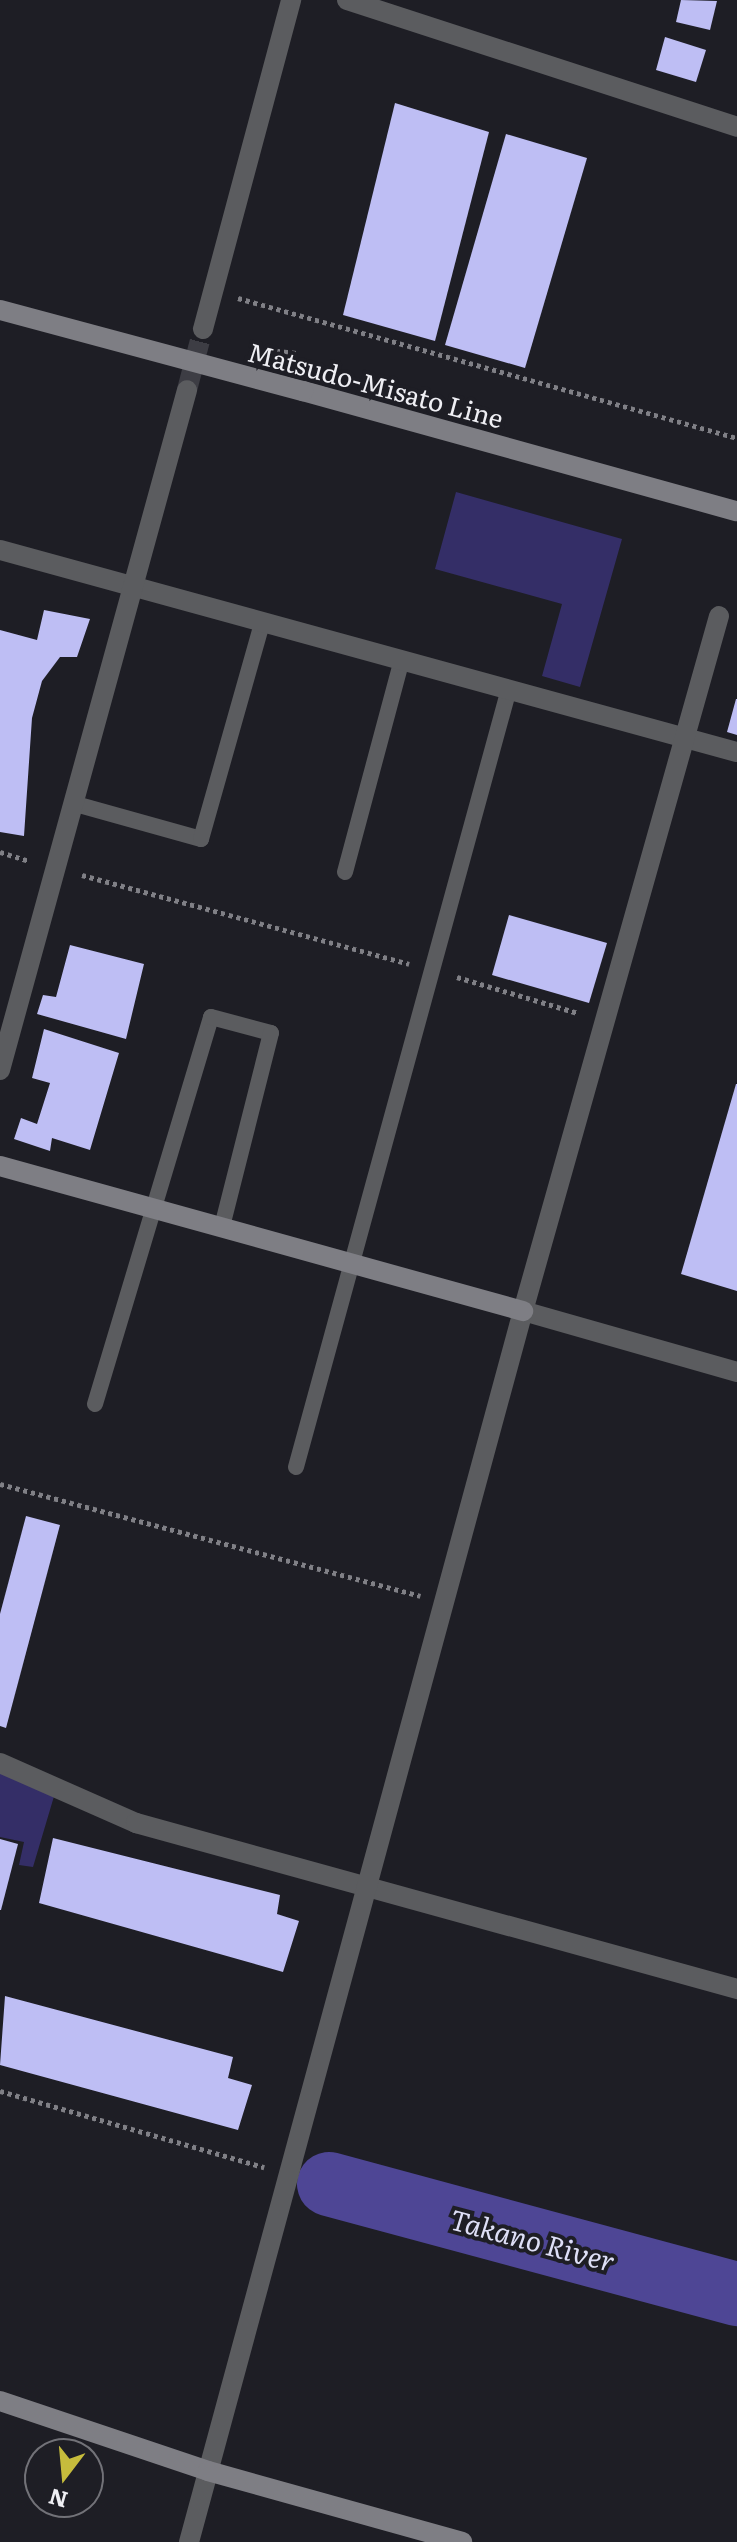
<!DOCTYPE html>
<html>
<head>
<meta charset="utf-8">
<style>
  body { margin:0 }
  #map { position:relative; width:737px; height:2542px; overflow:hidden; background:#1e1e25; font-family:Literata,serif }
  div>[style] { position:absolute }
  .green>* { inset:0; background:#342e67 }
  .river>* { height:64px; margin:-32px; padding:0 32px; transform-origin:32px; border-radius:32px; background:#4e4695 }
  .building>* { inset:0; background:#bebef4 }
  .street-tunnel>* { height:20px; margin-top:-10px; transform-origin:0; background:repeating-linear-gradient(90deg,#3d3d44 0 20px,transparent 0 30px) }
  .path>* { height:5px; margin-top:-2.5px; transform-origin:0; background:repeating-linear-gradient(90deg,#808086 0 4px,transparent 0 8px) }
  .lane>* { height:16px; margin:-8px; padding:0 8px; transform-origin:8px; border-radius:8px; background:#5b5c5f }
  .street>* { height:20px; margin:-10px; padding:0 10px; transform-origin:10px; border-radius:10px; background:#5b5c5f }
  .secondary>* { height:20px; margin:-10px; padding:0 10px; transform-origin:10px; border-radius:10px; background:#7e7e84 }
  .path-bridge>* { height:5px; margin-top:-2.5px; transform-origin:0; background:repeating-linear-gradient(90deg,#808086 0 4px,transparent 0 8px) }
  .secondary-bridge>* { height:20px; margin:-10px; padding:0 10px; transform-origin:10px; border-radius:10px; background:#7e7e84 }
  span { translate:-50% -50%; white-space:nowrap; text-align:center; line-height:1.15; -webkit-text-stroke:8px #1e1e25; paint-order:stroke }
  .street-label { font-size:26px; color:#efeff4 }
  .water-label { font-size:28px; color:#dedff6; font-style:italic }
  .north { position:absolute; left:24px; top:2438px; width:80px; height:80px; box-sizing:border-box; background:#1e1e25; border:2px solid #727278; border-radius:50%; rotate:196deg; font-size:22px; font-weight:700; line-height:32px; text-align:center; color:#efeff4 }
  .north::after { content:''; display:block; margin:auto; width:28px; height:36px; background:#c6bc3c; clip-path:polygon(50% 0,100% 100%,50% 72%,0 100%) }
</style>
</head>
<body>
<div id="map">
  <div class="green">
    <div style="clip-path:polygon(456px 492px,622px 539px,580px 687px,542px 676px,562px 604px,435px 569px)"></div>
    <div style="clip-path:polygon(0 1769px,55px 1793px,33px 1867px,19px 1865px,24px 1842px,0 1837px)"></div>
  </div>
  <div class="river">
    <div style="left:329px;top:2184px;width:423px;rotate:15.1deg"></div>
  </div>
  <div class="building">
    <div style="clip-path:polygon(681px 0,717px 1px,710px 30px,676px 22px)"></div>
    <div style="clip-path:polygon(665px 37px,706px 50px,696px 82px,656px 70px)"></div>
    <div style="clip-path:polygon(395px 103px,489px 132px,435px 341px,343px 315px)"></div>
    <div style="clip-path:polygon(506px 134px,587px 158px,525px 368px,445px 345px)"></div>
    <div style="clip-path:polygon(44px 610px,90px 619px,77px 657px,60px 657px,42px 681px,32px 718px,24px 836px,0 832px,0 630px,37px 640px)"></div>
    <div style="clip-path:polygon(736px 699px,737px 699px,737px 735px,727px 732px)"></div>
    <div style="clip-path:polygon(509px 915px,607px 943px,589px 1003px,492px 975px)"></div>
    <div style="clip-path:polygon(70px 945px,144px 964px,126px 1039px,37px 1014px,43px 995px,56px 997px)"></div>
    <div style="clip-path:polygon(44px 1029px,119px 1053px,90px 1150px,52px 1138px,50px 1151px,14px 1139px,21px 1118px,37px 1124px,50px 1083px,32px 1078px)"></div>
    <div style="clip-path:polygon(736px 1084px,737px 1084px,737px 1291px,681px 1274px)"></div>
    <div style="clip-path:polygon(26px 1516px,60px 1525px,6px 1728px,0 1726px,0 1614px)"></div>
    <div style="clip-path:polygon(53px 1838px,280px 1895px,277px 1914px,299px 1921px,283px 1972px,39px 1903px)"></div>
    <div style="clip-path:polygon(0 1839px,18px 1844px,1px 1910px,0 1910px)"></div>
    <div style="clip-path:polygon(5px 1996px,233px 2057px,228px 2078px,252px 2085px,238px 2130px,0 2065px)"></div>
  </div>
  <div class="street-tunnel">
    <div style="left:187px;top:390px;width:63px;rotate:-75.3deg"></div>
  </div>
  <div class="path">
    <div style="left:238px;top:298px;width:518px;rotate:15.67deg"></div>
    <div style="left:0;top:852px;width:31px;rotate:17deg"></div>
    <div style="left:82px;top:875px;width:339px;rotate:15.2deg"></div>
    <div style="left:457px;top:977px;width:126px;rotate:16.6deg"></div>
    <div style="left:0;top:1484px;width:435px;rotate:14.9deg"></div>
    <div style="left:0;top:2091px;width:275px;rotate:16.1deg"></div>
  </div>
  <div class="lane">
    <div style="left:72px;top:803px;width:134px;rotate:15.6deg"></div>
    <div style="left:201px;top:839px;width:224px;rotate:-74.2deg"></div>
    <div style="left:345px;top:872px;width:220px;rotate:-75deg"></div>
    <div style="left:95px;top:1404px;width:404px;rotate:-73.3deg"></div>
    <div style="left:211px;top:1017px;width:62px;rotate:14.9deg"></div>
    <div style="left:271px;top:1033px;width:200px;rotate:104.2deg"></div>
    <div style="left:296px;top:1467px;width:807px;rotate:-74.69deg"></div>
  </div>
  <div class="street">
    <div style="left:347px;top:0;width:410px;rotate:18deg"></div>
    <div style="left:203px;top:329px;width:341px;rotate:-75deg"></div>
    <div style="left:0;top:550px;width:764px;rotate:15.33deg"></div>
    <div style="left:0;top:1070px;width:705px;rotate:-74.62deg"></div>
    <div style="left:523px;top:1311px;width:223px;rotate:15.9deg"></div>
    <div style="left:0;top:1763px;width:149px;rotate:23.8deg"></div>
    <div style="left:136px;top:1823px;width:624px;rotate:15.44deg"></div>
    <div style="left:189px;top:2542px;width:1276px;rotate:-74.82deg"></div>
    <div style="left:523px;top:1311px;width:722px;rotate:-74.25deg"></div>
  </div>
  <div class="secondary">
    <div style="left:303px;top:391px;width:450px;rotate:15.5deg"></div>
    <div style="left:0;top:1166px;width:543px;rotate:15.5deg"></div>
    <div style="left:0;top:2401px;width:219px;rotate:18.6deg"></div>
    <div style="left:208px;top:2471px;width:264px;rotate:15.6deg"></div>
  </div>
  <div class="path-bridge">
    <div style="left:268px;top:350px;width:31px;rotate:6deg"></div>
  </div>
  <div class="secondary-bridge">
    <div style="left:0;top:310px;width:314px;rotate:15deg"></div>
  </div>
  <div class="street-label">
    <span style="left:376px;top:384px;rotate:15deg">Matsudo-Misato Line</span>
  </div>
  <div class="water-label">
    <span style="left:533px;top:2239px;rotate:15deg">Takano River</span>
  </div>
  <div class="north">N</div>
</div>
</body>
</html>
